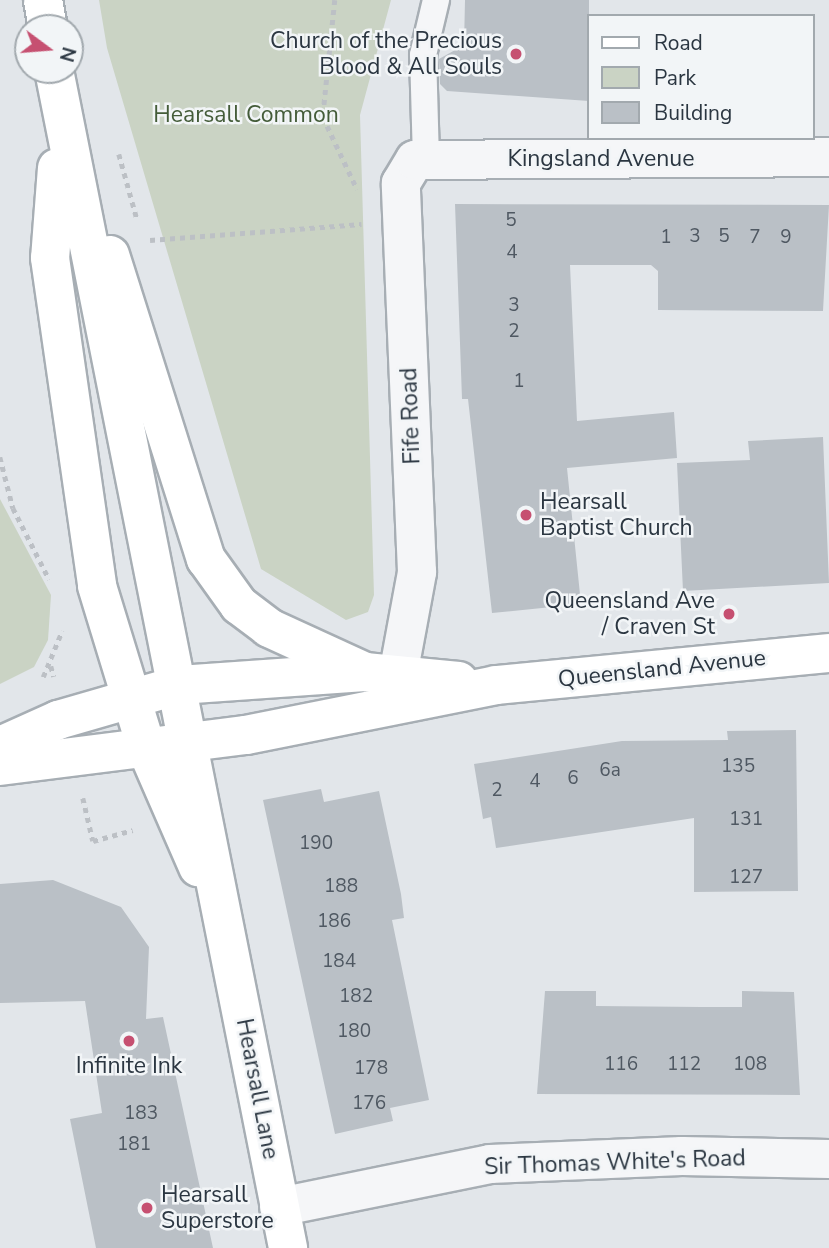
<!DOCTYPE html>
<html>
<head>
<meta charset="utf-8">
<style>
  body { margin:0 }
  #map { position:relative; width:829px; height:1248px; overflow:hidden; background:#e2e6ea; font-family:"Nunito Sans",sans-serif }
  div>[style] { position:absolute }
  .green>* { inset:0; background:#cad3c4 }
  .building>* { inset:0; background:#bac0c6 }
  .path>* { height:4.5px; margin-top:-2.25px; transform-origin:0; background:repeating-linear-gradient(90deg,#bcc0c5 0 5px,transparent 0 10px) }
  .roads { filter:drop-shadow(2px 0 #a7aeb4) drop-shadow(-2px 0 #a7aeb4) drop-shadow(0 2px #a7aeb4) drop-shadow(0 -2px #a7aeb4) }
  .lane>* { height:26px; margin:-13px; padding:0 13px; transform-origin:13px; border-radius:13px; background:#f5f6f8 }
  .street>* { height:38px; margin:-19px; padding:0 19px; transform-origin:19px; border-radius:19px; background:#f5f6f8 }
  .secondary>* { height:38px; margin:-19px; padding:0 19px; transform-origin:19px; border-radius:19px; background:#fff }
  .dots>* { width:19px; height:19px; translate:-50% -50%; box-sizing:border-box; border:4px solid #f2f5f7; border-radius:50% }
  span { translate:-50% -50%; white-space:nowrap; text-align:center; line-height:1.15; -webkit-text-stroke:5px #f2f5f7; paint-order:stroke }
  .number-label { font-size:19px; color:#4f5862 }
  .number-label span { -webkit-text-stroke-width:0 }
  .poi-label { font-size:23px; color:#2b3641 }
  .right { translate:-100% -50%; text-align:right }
  .left { translate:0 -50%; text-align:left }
  .park-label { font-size:23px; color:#445c39 }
  .street-label { font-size:23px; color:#2b3641 }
  .legend { position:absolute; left:587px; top:14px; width:228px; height:126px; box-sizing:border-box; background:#f2f5f7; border:2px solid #a2a9ae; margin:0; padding:9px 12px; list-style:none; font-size:21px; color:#2b3641 }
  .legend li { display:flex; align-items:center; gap:14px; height:35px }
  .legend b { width:35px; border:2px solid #a2a9ae }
  .north { position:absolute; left:14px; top:14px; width:70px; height:70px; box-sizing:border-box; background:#f2f5f7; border:2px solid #a2a9ae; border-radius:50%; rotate:106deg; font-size:19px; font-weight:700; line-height:28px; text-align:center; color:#2b3641 }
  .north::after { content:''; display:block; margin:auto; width:24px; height:32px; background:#c65071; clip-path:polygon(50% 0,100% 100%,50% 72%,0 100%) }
</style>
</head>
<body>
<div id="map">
  <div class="green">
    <div style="clip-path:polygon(99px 0,391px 0,360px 115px,374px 595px,368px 612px,346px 620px,261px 569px,107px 48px)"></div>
    <div style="clip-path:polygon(0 499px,51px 595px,48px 640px,34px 667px,0 684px)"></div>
  </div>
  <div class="building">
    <div style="clip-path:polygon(465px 0,589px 0,589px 101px,447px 91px,440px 84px,439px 59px,464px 45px)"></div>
    <div style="clip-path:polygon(455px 204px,829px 205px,823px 311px,658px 310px,658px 271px,651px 265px,570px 265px,577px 421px,674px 412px,677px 458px,567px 468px,581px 604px,492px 613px,468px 399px,462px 399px)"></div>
    <div style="clip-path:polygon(823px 437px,829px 583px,683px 591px,677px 463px,750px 460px,748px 441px)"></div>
    <div style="clip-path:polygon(796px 730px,798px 891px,694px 892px,694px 818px,496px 848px,491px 817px,483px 819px,474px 764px,622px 741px,728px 740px,727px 731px)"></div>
    <div style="clip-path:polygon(321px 789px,324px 802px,379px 791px,401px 894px,404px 918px,392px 920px,429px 1100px,390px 1108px,393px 1121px,335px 1134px,263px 800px)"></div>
    <div style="clip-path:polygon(53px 880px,121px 907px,149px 947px,146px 1019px,163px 1017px,213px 1248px,96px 1248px,70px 1119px,102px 1113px,85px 1001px,0 1003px,0 884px)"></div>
    <div style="clip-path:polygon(545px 991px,596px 991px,596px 1006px,701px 1007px,742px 1007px,742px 991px,794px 992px,800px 1095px,537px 1094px)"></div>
  </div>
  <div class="path">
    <div style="left:335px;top:0;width:118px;rotate:95.9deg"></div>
    <div style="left:323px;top:117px;width:80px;rotate:64.7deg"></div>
    <div style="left:119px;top:154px;width:67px;rotate:74.5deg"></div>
    <div style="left:150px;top:240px;width:212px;rotate:-4.3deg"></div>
    <div style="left:0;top:457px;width:53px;rotate:75.7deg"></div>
    <div style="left:13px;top:508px;width:80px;rotate:63.1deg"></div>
    <div style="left:51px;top:666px;width:11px;rotate:75deg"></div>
    <div style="left:43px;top:677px;width:50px;rotate:-67.6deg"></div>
    <div style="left:83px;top:798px;width:44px;rotate:76.9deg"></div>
    <div style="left:93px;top:841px;width:41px;rotate:-15.4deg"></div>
  </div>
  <div class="roads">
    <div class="lane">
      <div style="left:426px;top:160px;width:105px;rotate:-91.6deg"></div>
      <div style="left:423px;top:55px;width:57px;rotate:-76.7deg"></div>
    </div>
    <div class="street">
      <div style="left:398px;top:675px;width:105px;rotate:-79.5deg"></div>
      <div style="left:417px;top:572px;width:389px;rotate:-92.4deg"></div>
      <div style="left:401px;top:183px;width:27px;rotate:-59deg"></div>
      <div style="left:415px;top:160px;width:414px;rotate:-0.4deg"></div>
      <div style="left:279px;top:1207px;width:215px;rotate:-11.5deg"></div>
      <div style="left:490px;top:1164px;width:192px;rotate:-2.4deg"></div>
      <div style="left:682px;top:1156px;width:147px;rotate:1.2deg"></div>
    </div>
    <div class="secondary">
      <div style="left:43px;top:0;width:28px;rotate:80deg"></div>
      <div style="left:54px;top:70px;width:1201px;rotate:78.76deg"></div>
      <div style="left:57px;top:168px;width:90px;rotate:94.4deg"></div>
      <div style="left:50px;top:258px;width:331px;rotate:81.8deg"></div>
      <div style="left:97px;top:586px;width:171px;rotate:73deg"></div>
      <div style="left:147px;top:750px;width:128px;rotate:66.4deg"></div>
      <div style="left:110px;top:255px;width:319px;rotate:72.5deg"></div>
      <div style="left:206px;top:559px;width:57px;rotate:54.3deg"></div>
      <div style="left:239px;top:605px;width:38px;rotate:37deg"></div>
      <div style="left:269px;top:628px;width:106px;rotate:24.6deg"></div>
      <div style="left:0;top:746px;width:64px;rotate:-24.1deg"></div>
      <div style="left:58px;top:720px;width:126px;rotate:-16.1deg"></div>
      <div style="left:179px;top:685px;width:186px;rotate:-4deg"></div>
      <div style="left:365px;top:672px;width:94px;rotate:5.5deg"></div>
      <div style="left:0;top:766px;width:248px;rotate:-7.2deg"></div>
      <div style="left:246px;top:735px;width:255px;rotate:-11.3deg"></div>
      <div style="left:496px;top:685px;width:335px;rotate:-5.5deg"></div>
    </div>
  </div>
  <div class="dots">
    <div style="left:516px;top:54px;background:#c65071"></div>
    <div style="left:526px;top:515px;background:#c65071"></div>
    <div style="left:729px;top:614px;background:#c65071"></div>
    <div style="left:129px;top:1041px;background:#c65071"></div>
    <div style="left:147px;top:1208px;background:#c65071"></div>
  </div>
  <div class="number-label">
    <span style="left:511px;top:221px">5</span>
    <span style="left:695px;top:237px">3</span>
    <span style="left:724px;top:237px">5</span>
    <span style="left:666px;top:238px">1</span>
    <span style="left:755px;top:238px">7</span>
    <span style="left:786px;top:238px">9</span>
    <span style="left:512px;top:253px">4</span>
    <span style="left:514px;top:306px">3</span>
    <span style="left:514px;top:332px">2</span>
    <span style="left:519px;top:382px">1</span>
    <span style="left:738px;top:767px">135</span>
    <span style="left:610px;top:771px">6a</span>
    <span style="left:573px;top:779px">6</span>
    <span style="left:535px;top:782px">4</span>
    <span style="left:497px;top:791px">2</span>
    <span style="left:746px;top:820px">131</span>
    <span style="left:316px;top:844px">190</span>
    <span style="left:746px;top:878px">127</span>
    <span style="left:341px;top:887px">188</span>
    <span style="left:334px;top:922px">186</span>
    <span style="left:339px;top:962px">184</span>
    <span style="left:356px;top:997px">182</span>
    <span style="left:354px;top:1032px">180</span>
    <span style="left:621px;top:1065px">116</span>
    <span style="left:684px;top:1065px">112</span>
    <span style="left:750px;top:1065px">108</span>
    <span style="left:371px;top:1069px">178</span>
    <span style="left:369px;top:1104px">176</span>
    <span style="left:141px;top:1114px">183</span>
    <span style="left:134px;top:1145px">181</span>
  </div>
  <div class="poi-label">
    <span class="right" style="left:502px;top:54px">Church of the Precious<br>Blood &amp; All Souls</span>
    <span class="left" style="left:540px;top:515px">Hearsall<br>Baptist Church</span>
    <span class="right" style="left:715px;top:614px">Queensland Ave<br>/ Craven St</span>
    <span style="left:129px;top:1066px">Infinite Ink</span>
    <span class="left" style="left:161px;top:1208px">Hearsall<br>Superstore</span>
  </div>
  <div class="park-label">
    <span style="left:246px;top:115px">Hearsall Common</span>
  </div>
  <div class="street-label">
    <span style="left:601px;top:159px">Kingsland Avenue</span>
    <span style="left:411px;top:416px;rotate:-92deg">Fife Road</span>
    <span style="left:662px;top:669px;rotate:-6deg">Queensland Avenue</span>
    <span style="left:257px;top:1089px;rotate:79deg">Hearsall Lane</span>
    <span style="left:615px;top:1163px;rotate:-2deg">Sir Thomas White's Road</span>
  </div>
  <ul class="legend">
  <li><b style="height:9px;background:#fff"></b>Road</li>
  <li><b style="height:19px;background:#cad3c4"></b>Park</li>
  <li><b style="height:19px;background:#bac0c6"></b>Building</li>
  </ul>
  <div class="north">N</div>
</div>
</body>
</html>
